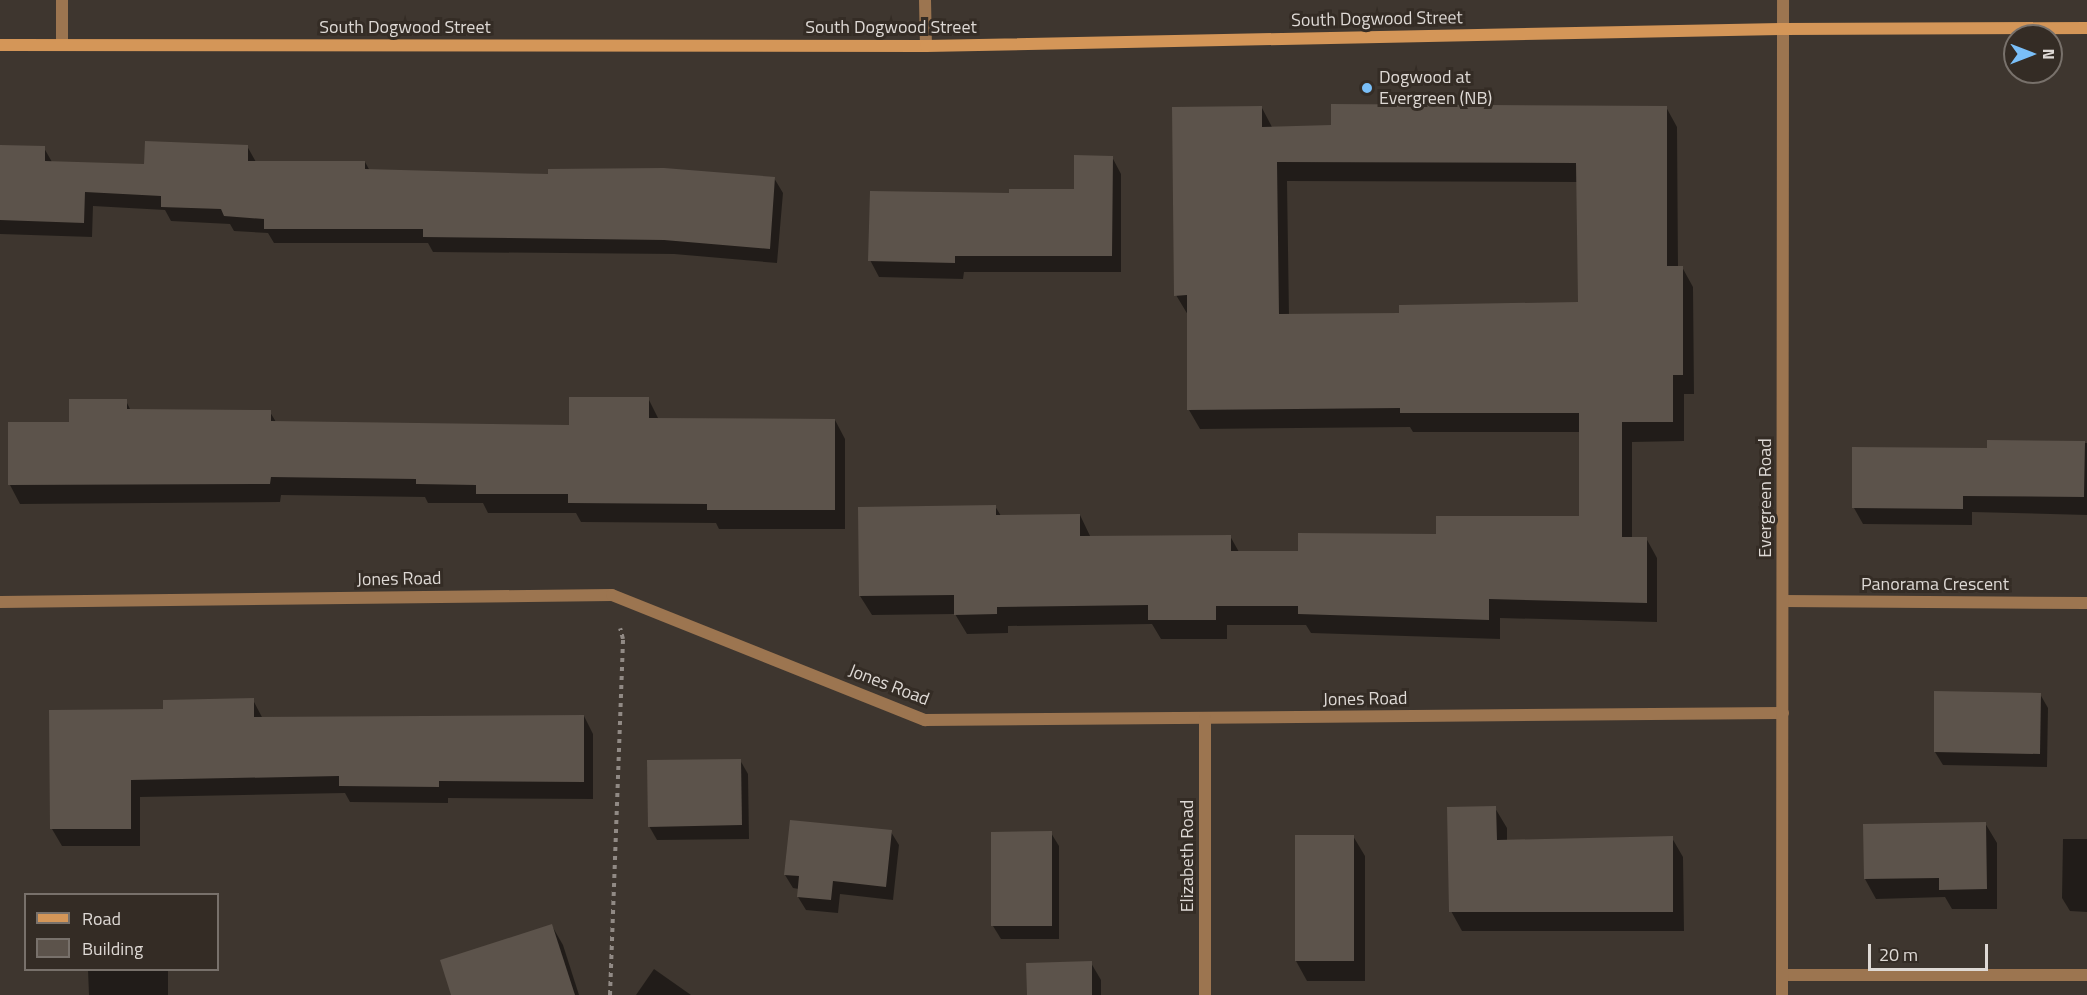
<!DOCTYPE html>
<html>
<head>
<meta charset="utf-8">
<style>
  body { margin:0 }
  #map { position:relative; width:2087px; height:995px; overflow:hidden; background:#3e362f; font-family:"Titillium Web",sans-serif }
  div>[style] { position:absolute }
  .shadow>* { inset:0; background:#0007 }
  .building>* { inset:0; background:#5c534b }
  .path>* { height:4px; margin-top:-2px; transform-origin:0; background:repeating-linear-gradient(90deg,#918a85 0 4.5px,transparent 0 9px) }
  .minor>* { height:12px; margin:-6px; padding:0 6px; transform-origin:6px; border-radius:6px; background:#9c7550 }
  .tertiary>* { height:12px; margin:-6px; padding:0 6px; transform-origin:6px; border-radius:6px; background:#9c7550 }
  .secondary>* { height:12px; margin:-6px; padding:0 6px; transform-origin:6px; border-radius:6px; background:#d49658 }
  .dots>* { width:16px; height:16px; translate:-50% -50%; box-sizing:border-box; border:3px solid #342c25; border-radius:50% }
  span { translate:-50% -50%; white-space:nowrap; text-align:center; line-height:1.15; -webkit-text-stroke:6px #342c25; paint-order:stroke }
  .street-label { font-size:18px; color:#ded9d5 }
  .poi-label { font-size:18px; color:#ded9d5 }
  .left { translate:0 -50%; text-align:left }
  .legend { position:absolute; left:24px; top:893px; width:195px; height:78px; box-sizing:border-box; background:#342c25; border:2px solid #78716b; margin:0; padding:8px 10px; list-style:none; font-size:18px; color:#ded9d5 }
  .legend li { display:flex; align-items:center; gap:12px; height:30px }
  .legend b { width:30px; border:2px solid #78716b }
  .north { position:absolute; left:2003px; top:24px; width:60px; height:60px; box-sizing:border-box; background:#342c25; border:2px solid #78716b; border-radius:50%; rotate:90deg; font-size:16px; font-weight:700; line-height:24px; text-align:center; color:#ded9d5 }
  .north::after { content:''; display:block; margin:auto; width:21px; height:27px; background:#7abff8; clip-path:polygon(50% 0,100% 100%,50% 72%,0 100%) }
  .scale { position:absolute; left:1868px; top:944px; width:120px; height:27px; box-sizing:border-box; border:3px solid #ded9d5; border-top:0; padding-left:8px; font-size:18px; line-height:21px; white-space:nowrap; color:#ded9d5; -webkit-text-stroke:4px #342c25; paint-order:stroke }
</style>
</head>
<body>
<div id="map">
  <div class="shadow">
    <div style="clip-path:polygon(evenodd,1666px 107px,1677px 127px,1678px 267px,1682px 267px,1693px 287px,1694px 394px,1684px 394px,1684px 441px,1632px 442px,1632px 538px,1646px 538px,1657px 558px,1657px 622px,1500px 618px,1500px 639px,1311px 633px,1306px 625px,1227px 625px,1227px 639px,1161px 639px,1152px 624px,1008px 626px,1008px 633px,967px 634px,955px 614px,872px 615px,860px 596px,995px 506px,1001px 516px,1080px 515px,1091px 538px,1230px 536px,1239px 552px,1299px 552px,1580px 518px,1580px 432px,1413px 432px,1410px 427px,1200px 429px,1189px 410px,1188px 315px,1176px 295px,1262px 108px,1273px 129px,1666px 107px,1287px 181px,1577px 182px,1579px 304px,1401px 315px,1289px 316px,1287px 181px)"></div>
    <div style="clip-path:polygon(247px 146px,256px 162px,365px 162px,370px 171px,774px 178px,783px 193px,777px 263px,674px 254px,433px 252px,428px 243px,274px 243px,268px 233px,234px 231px,230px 224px,171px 221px,165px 210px,93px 206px,92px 237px,0 234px,0 148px,44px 148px,52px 162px,146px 165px)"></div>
    <div style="clip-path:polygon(1112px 157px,1121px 174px,1121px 272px,964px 272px,963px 279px,879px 277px,870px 260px,1010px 195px,1075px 191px)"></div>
    <div style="clip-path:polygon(648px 398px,659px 420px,835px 420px,845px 439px,845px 529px,719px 529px,716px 523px,581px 522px,576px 513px,488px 513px,483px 503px,428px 503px,425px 497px,281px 495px,280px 502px,20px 504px,10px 485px,70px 424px,126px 401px,131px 411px,270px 412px,276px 422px,570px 426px)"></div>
    <div style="clip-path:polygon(1989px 441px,2087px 443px,2087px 515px,1972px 512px,1972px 525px,1863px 524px,1854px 508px,1989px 450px)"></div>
    <div style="clip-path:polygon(2040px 694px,2048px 708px,2047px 767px,1943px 765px,1935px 752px)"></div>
    <div style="clip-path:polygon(253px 700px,263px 719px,584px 716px,593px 734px,593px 799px,448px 798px,448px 803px,350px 802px,345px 793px,140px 797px,140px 846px,62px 846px,52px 829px,165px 710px)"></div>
    <div style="clip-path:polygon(740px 760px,748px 774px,749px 839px,657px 840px,649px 826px)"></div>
    <div style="clip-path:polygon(1495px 808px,1507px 828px,1507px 841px,1672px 838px,1683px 857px,1684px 931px,1462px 931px,1451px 911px)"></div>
    <div style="clip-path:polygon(1985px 823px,1997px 843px,1997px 909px,1952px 909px,1945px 897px,1876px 899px,1865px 879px)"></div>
    <div style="clip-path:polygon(891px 832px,899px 845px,893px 900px,840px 894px,838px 913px,806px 910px,798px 897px,799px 889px,793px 888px,785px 875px)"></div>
    <div style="clip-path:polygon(1051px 833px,1059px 846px,1059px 939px,1001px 939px,993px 926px)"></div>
    <div style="clip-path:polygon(1353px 836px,1365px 856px,1365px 981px,1307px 981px,1296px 961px)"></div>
    <div style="clip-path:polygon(2063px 839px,2087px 839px,2087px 912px,2070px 911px,2062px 898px)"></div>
    <div style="clip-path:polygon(552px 926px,563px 945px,579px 995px,453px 995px)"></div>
    <div style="clip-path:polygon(1091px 963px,1101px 980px,1101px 995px,1028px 995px)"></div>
    <div style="clip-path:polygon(654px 969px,691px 995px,636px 995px)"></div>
    <div style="clip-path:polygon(88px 970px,168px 970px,168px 995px,89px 995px)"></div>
  </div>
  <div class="building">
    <div style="clip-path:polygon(evenodd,1331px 104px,1667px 106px,1667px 266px,1683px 266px,1683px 375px,1673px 375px,1673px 422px,1622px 422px,1622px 537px,1647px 537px,1647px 603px,1489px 599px,1489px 620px,1298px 614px,1298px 606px,1216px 606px,1216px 620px,1148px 620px,1148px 605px,997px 607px,997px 614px,954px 615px,954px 595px,859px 596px,858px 507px,996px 505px,996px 515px,1080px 514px,1080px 536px,1231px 535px,1231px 551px,1298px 551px,1298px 533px,1436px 534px,1436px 516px,1579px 516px,1579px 413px,1400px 413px,1400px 408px,1187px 410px,1187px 295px,1174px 296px,1172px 107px,1262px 106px,1262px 127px,1331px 125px,1331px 104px,1277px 162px,1576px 163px,1578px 302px,1399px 305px,1399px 313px,1279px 314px,1277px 162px)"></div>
    <div style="clip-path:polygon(145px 141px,248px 145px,248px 161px,365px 161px,365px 169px,548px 174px,548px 169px,664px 168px,775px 177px,770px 249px,664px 240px,423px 237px,423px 229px,264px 229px,264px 219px,224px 216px,221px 209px,161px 207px,161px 196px,85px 192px,84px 223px,0 220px,0 145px,45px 146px,45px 161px,144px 164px)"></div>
    <div style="clip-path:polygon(1074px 155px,1113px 156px,1112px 256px,955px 256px,955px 263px,868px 261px,870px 191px,1009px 193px,1009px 189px,1074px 189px)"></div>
    <div style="clip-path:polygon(569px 397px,649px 397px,649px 418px,835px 419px,835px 510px,707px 510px,707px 504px,568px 503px,568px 494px,476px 494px,476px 485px,416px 484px,416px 479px,271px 477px,270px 484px,8px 485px,8px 422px,69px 422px,69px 399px,127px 399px,127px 409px,271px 410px,271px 421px,569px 425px)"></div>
    <div style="clip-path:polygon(1987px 440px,2085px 441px,2084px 497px,1963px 496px,1963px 509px,1852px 508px,1852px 447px,1987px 448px)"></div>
    <div style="clip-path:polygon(1934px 691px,2041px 693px,2040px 754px,1934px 752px)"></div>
    <div style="clip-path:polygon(254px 698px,254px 717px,584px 715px,584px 782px,439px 781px,439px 787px,339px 786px,339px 776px,131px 780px,131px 829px,50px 829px,49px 710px,163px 709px,163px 700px)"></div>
    <div style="clip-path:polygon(741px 759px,742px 825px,648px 827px,647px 760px)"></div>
    <div style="clip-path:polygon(1496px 806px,1497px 840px,1673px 836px,1673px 912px,1449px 912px,1447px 807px)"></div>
    <div style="clip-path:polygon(790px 820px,892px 830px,886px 887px,833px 881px,831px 900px,797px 897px,799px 876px,784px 875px)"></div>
    <div style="clip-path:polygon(1986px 822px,1987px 889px,1939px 890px,1939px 878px,1864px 879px,1863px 824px)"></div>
    <div style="clip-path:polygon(1052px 831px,1052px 926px,991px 926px,991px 832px)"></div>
    <div style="clip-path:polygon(1295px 835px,1354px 835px,1354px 961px,1295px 961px)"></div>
    <div style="clip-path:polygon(552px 924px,575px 995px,451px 995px,440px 960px)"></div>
    <div style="clip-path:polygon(1092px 961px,1092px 995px,1027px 995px,1026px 963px)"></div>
  </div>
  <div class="path">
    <div style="left:610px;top:995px;width:356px;rotate:-87.9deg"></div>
    <div style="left:623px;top:639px;width:11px;rotate:-105deg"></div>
  </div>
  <div class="minor">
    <div style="left:925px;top:0;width:46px;rotate:88.8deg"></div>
    <div style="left:62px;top:45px;width:45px;rotate:-90deg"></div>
    <div style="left:1783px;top:601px;width:304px;rotate:0.4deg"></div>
    <div style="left:0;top:602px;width:612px;rotate:-0.66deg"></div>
    <div style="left:612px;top:595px;width:337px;rotate:21.8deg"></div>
    <div style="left:925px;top:720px;width:858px;rotate:-0.47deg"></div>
    <div style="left:1205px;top:718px;width:277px;rotate:90deg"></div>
    <div style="left:1782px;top:975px;width:305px"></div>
  </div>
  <div class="tertiary">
    <div style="left:1782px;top:995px;width:995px;rotate:-89.94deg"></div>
  </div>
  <div class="secondary">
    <div style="left:0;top:45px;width:926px;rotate:0.06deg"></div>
    <div style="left:926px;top:46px;width:857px;rotate:-1.14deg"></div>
    <div style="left:1783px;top:29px;width:304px;rotate:-0.2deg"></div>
  </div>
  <div class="dots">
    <div style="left:1367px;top:88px;background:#7abff8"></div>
  </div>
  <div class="street-label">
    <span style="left:1377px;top:19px;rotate:-1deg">South Dogwood Street</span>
    <span style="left:405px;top:27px">South Dogwood Street</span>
    <span style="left:891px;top:27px">South Dogwood Street</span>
    <span style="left:1765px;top:498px;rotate:-90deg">Evergreen Road</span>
    <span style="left:399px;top:579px;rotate:-1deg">Jones Road</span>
    <span style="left:1935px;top:584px">Panorama Crescent</span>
    <span style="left:889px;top:685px;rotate:21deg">Jones Road</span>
    <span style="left:1365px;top:699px;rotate:-1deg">Jones Road</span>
    <span style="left:1187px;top:856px;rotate:-90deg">Elizabeth Road</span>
  </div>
  <div class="poi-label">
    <span class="left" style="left:1379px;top:88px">Dogwood at<br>Evergreen (NB)</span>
  </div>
  <ul class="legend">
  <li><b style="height:8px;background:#d49658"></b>Road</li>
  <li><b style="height:16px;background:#5c534b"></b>Building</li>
  </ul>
  <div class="north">N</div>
  <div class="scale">20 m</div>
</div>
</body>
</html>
